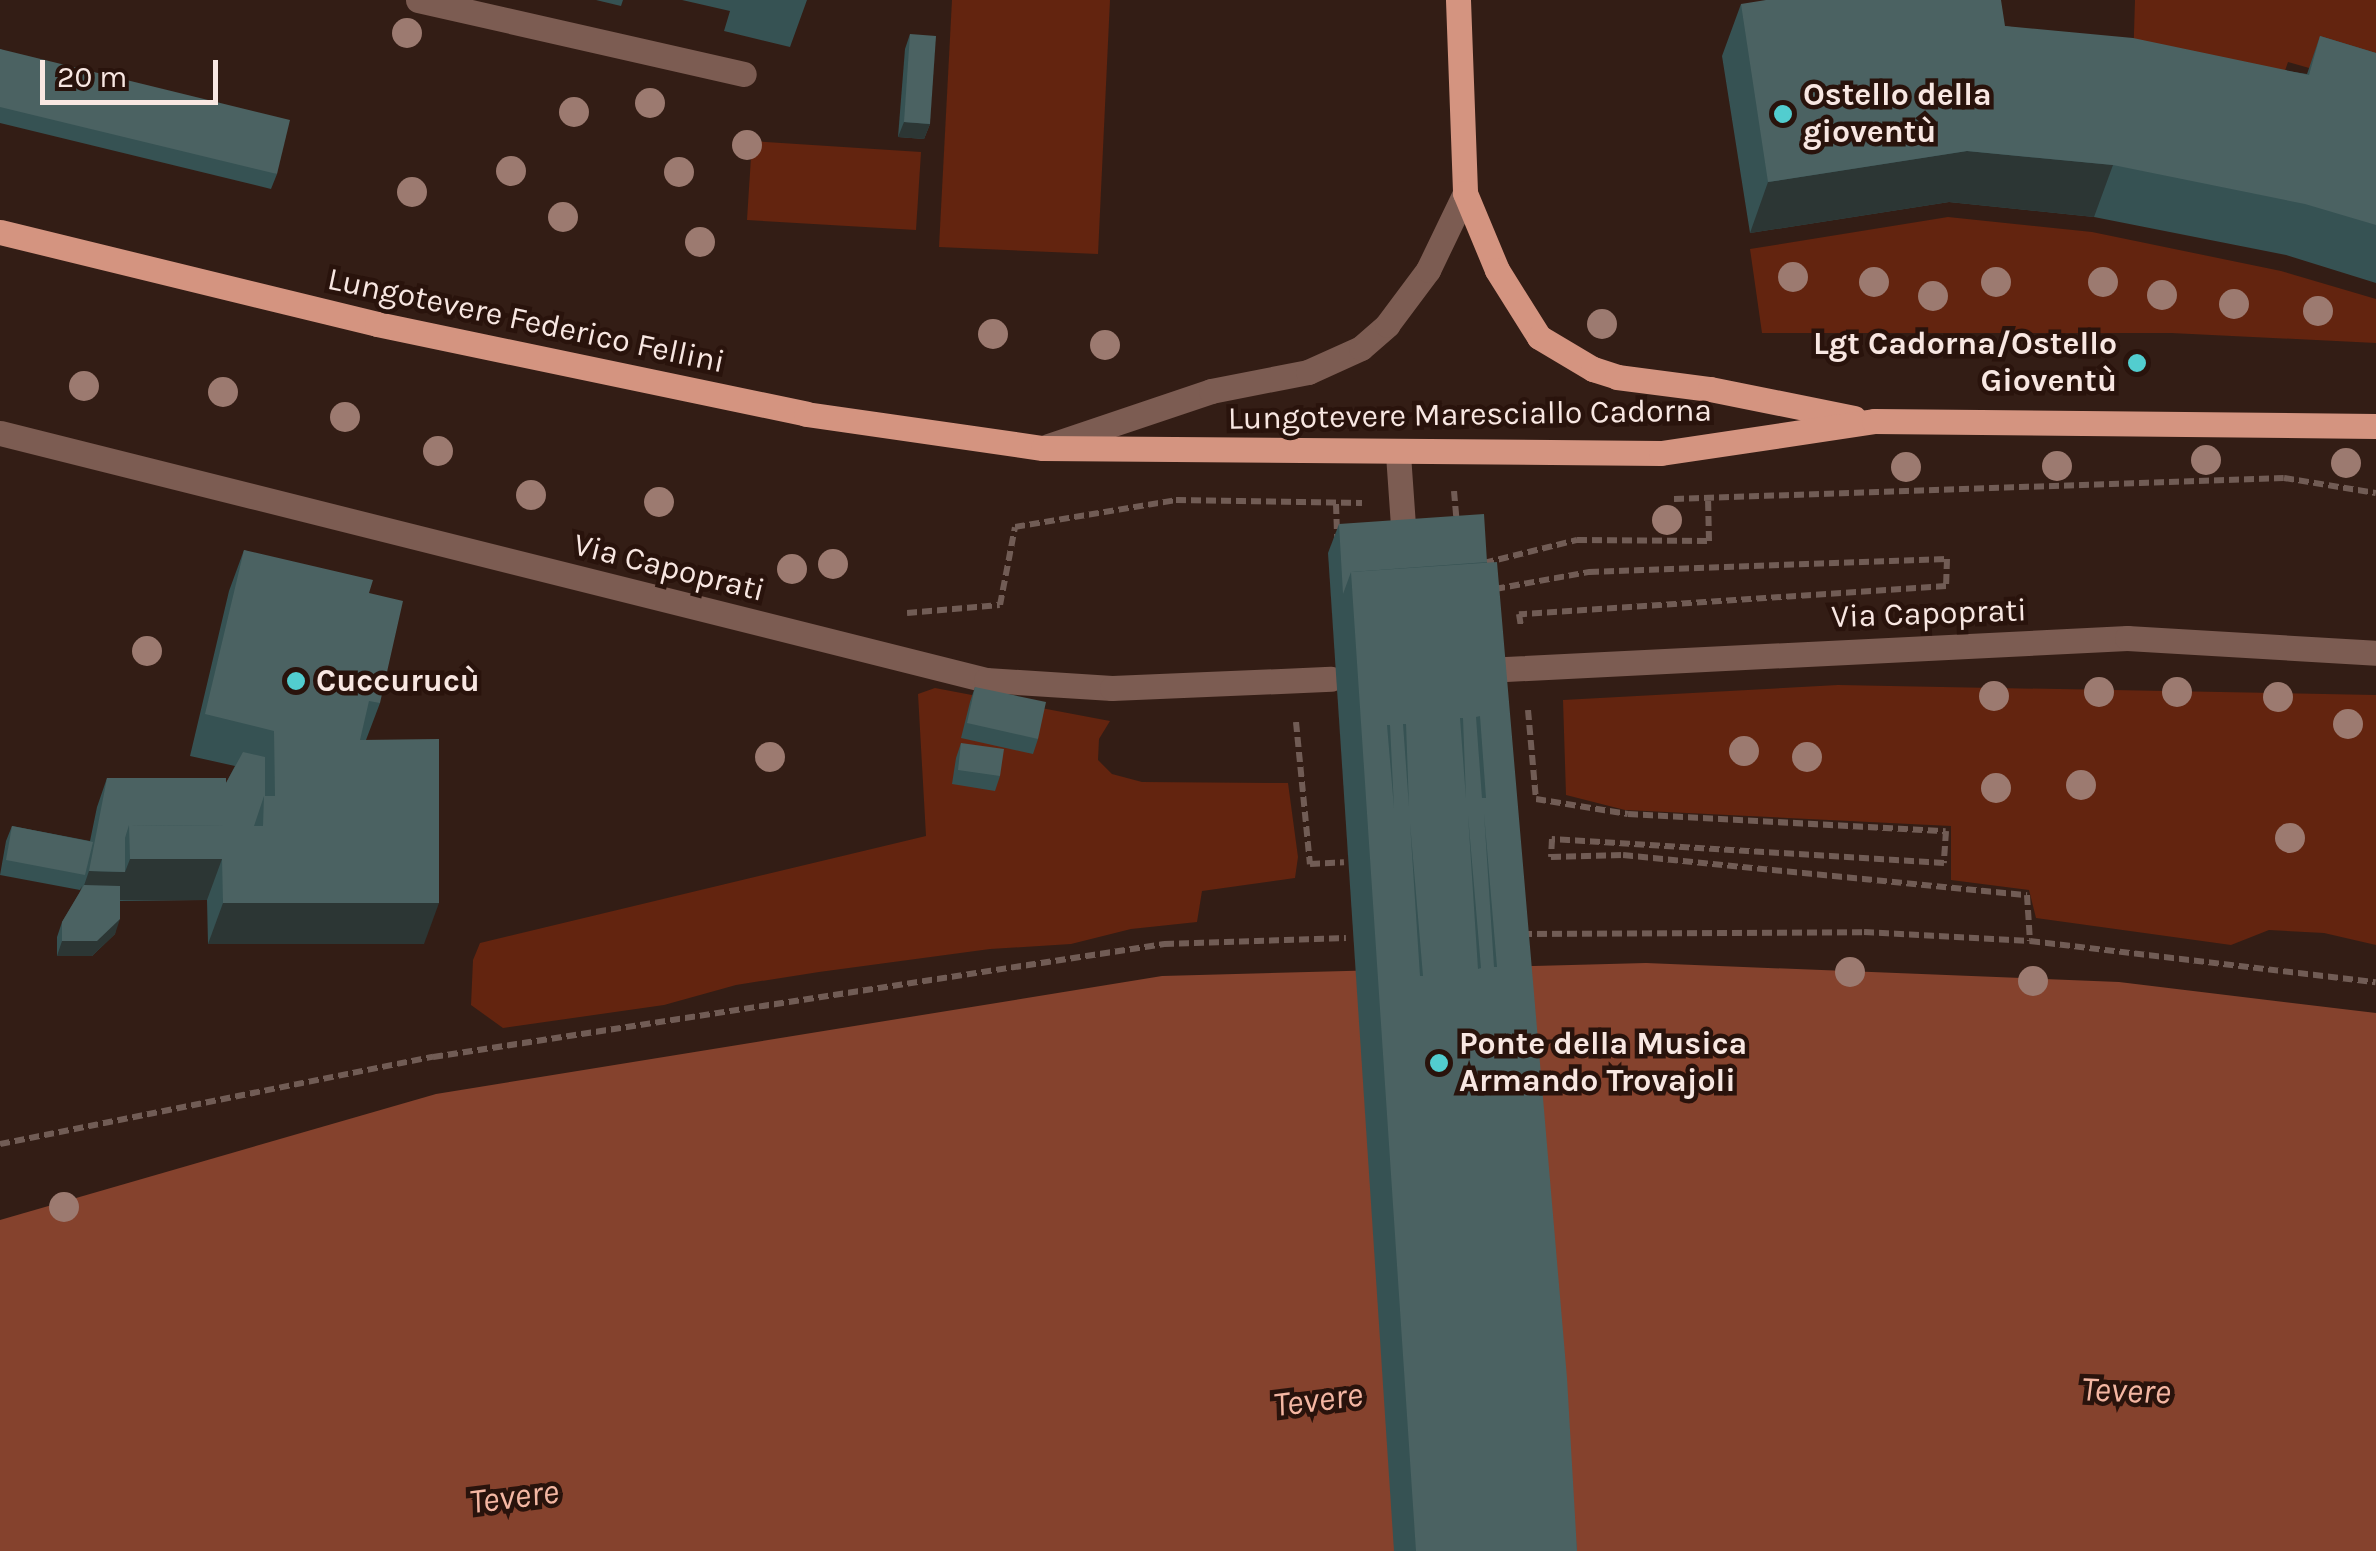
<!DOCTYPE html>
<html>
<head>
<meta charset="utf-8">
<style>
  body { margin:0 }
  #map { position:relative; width:2376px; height:1551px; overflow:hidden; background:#331d15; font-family:Karla,sans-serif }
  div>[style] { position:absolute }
  .green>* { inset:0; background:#63240f }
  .water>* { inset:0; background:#85422d }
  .path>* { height:6px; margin-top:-3px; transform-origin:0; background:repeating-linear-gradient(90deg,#715c55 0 10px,transparent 0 15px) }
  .service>* { height:25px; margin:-12.5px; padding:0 12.5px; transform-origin:12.5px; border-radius:12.5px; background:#7c5c52 }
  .minor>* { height:25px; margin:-12.5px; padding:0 12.5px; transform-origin:12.5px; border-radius:12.5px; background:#7c5c52 }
  .primary>* { height:25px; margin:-12.5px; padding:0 12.5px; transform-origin:12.5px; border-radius:12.5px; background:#d49480 }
  .trees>* { width:30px; height:30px; margin:-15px; border-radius:50%; background:#9c7a70 }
  .wall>* { inset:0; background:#365253 }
  .shaded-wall>* { inset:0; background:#2c3634 }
  .building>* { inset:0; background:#4b6262 }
  .dots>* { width:28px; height:28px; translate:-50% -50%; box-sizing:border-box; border:5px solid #29130c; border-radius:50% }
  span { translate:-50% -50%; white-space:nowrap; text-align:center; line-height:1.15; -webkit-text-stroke:9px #29130c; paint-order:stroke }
  .poi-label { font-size:32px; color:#f8e7e2; font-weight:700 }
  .left { translate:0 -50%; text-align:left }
  .right { translate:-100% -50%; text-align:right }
  .street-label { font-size:32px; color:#f8e7e2 }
  .water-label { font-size:35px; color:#f4b7a3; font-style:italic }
  .scale { position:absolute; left:40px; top:60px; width:178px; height:45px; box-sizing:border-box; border:5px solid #f8e7e2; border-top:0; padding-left:12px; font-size:30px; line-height:35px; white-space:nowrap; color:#f8e7e2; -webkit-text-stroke:8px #29130c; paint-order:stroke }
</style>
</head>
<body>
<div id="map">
  <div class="green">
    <div style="clip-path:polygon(952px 0,1110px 0,1098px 254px,939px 247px)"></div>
    <div style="clip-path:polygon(2135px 0,2376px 0,2376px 87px,2288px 62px,2277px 94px,2133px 66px)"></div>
    <div style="clip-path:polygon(752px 141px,921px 152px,916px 230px,747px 220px)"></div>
    <div style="clip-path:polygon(1948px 217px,2092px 232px,2281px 271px,2376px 299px,2376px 343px,2171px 333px,1762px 333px,1750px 249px)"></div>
    <div style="clip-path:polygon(1838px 685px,2376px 695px,2376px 945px,2324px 933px,2269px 930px,2231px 945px,2036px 918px,2029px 890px,1951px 880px,1951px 826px,1625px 810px,1566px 795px,1563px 700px)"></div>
    <div style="clip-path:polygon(935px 688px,1110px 721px,1099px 739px,1098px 760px,1112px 774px,1142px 782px,1288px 783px,1298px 857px,1295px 878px,1202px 891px,1197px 922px,1131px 929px,1071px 944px,990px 949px,819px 972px,736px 985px,664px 1005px,503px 1028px,471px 1005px,473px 960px,480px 943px,926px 836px,918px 694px)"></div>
  </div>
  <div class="water">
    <div style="clip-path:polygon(1646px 963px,2119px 982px,2376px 1013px,2376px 1551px,0 1551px,0 1220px,436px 1094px,1162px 976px)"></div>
  </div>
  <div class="path">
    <div style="left:1454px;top:491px;width:32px;rotate:85deg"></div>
    <div style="left:1674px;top:499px;width:610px;rotate:-1.97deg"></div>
    <div style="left:2284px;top:478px;width:93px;rotate:9.3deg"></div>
    <div style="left:1336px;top:504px;width:33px;rotate:88deg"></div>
    <div style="left:1484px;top:563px;width:96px;rotate:-13.9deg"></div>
    <div style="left:1577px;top:540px;width:132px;rotate:0.4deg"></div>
    <div style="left:1709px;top:541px;width:44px;rotate:-91.3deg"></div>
    <div style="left:1495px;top:589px;width:96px;rotate:-10.3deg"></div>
    <div style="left:1589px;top:572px;width:358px;rotate:-2.1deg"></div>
    <div style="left:1947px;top:559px;width:27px;rotate:92deg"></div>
    <div style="left:1946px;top:586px;width:428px;rotate:176.2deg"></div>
    <div style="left:1519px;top:614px;width:13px;rotate:81deg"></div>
    <div style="left:907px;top:613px;width:93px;rotate:-4.9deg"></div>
    <div style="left:1000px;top:605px;width:79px;rotate:-79.1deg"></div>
    <div style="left:1015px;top:527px;width:163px;rotate:-9.5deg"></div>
    <div style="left:1176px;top:500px;width:186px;rotate:0.9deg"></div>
    <div style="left:1528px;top:710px;width:89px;rotate:84.9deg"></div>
    <div style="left:1536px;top:799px;width:93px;rotate:9.3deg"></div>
    <div style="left:1628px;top:814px;width:318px;rotate:3.1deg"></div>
    <div style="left:1946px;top:831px;width:32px;rotate:94deg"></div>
    <div style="left:1944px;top:863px;width:393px;rotate:-176.5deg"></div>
    <div style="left:1552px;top:839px;width:18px;rotate:93deg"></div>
    <div style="left:1551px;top:857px;width:72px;rotate:-1.6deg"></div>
    <div style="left:1623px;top:855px;width:406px;rotate:5.7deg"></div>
    <div style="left:2027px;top:895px;width:46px;rotate:86.3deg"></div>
    <div style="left:1296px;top:722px;width:143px;rotate:84.4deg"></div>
    <div style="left:1310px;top:864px;width:34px;rotate:-3deg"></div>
    <div style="left:1522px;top:934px;width:342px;rotate:-0.3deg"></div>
    <div style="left:1864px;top:932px;width:166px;rotate:3.1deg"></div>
    <div style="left:2030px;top:941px;width:348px;rotate:6.8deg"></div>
    <div style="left:0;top:1144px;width:442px;rotate:-11.4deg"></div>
    <div style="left:433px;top:1057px;width:740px;rotate:-8.79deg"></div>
    <div style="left:1164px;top:944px;width:182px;rotate:-1.9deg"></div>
  </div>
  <div class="service">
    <div style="left:418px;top:0;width:334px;rotate:12.8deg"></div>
    <div style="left:0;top:433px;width:1016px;rotate:14.06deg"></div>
    <div style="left:986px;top:680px;width:126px;rotate:3.6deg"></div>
    <div style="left:1112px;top:688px;width:219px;rotate:-2.4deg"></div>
    <div style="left:1398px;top:454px;width:99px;rotate:86deg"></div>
    <div style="left:1486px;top:670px;width:642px;rotate:-2.86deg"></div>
    <div style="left:2127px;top:638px;width:249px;rotate:3.4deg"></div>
  </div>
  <div class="minor">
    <div style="left:1048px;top:446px;width:172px;rotate:-18.6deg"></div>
    <div style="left:1211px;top:391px;width:99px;rotate:-11.1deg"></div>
    <div style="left:1308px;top:372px;width:58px;rotate:-24.4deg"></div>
    <div style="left:1361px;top:348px;width:35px;rotate:-41deg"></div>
    <div style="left:1387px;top:325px;width:69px;rotate:-53.3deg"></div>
    <div style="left:1428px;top:270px;width:85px;rotate:-64.3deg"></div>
  </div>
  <div class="primary">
    <div style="left:1458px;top:0;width:193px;rotate:87.9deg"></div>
    <div style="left:1465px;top:193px;width:83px;rotate:67.4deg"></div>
    <div style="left:1497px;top:270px;width:79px;rotate:57.9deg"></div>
    <div style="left:1539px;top:337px;width:63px;rotate:30.7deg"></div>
    <div style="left:1593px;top:369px;width:25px;rotate:18deg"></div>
    <div style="left:1617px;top:377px;width:94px;rotate:7.4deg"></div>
    <div style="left:1710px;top:389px;width:147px;rotate:11.4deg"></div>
    <div style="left:0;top:232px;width:388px;rotate:13.7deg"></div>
    <div style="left:377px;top:324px;width:438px;rotate:11.8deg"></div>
    <div style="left:806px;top:414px;width:239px;rotate:8.2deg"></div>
    <div style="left:1043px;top:448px;width:618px;rotate:0.46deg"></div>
    <div style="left:1661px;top:453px;width:215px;rotate:-8.5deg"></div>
    <div style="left:1874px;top:421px;width:502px;rotate:0.57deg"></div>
  </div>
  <div class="trees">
    <div style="left:407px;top:33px"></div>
    <div style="left:650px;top:103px"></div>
    <div style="left:574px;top:112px"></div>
    <div style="left:747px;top:145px"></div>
    <div style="left:511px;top:171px"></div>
    <div style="left:679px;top:172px"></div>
    <div style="left:412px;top:192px"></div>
    <div style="left:563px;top:217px"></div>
    <div style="left:700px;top:242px"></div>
    <div style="left:1793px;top:277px"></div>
    <div style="left:1874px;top:282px"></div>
    <div style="left:1996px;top:282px"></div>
    <div style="left:2103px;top:282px"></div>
    <div style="left:2162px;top:295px"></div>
    <div style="left:1933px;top:296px"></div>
    <div style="left:2234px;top:304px"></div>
    <div style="left:2318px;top:311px"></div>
    <div style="left:1602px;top:324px"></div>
    <div style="left:993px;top:334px"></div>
    <div style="left:1105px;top:345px"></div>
    <div style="left:84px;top:386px"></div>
    <div style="left:223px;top:392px"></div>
    <div style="left:345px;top:417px"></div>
    <div style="left:438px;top:451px"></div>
    <div style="left:2206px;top:460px"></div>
    <div style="left:2346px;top:463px"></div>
    <div style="left:2057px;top:466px"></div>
    <div style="left:1906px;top:467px"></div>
    <div style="left:531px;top:495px"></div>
    <div style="left:659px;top:502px"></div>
    <div style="left:1667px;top:520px"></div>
    <div style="left:833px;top:564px"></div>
    <div style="left:792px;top:569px"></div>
    <div style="left:147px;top:651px"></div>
    <div style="left:2099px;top:692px"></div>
    <div style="left:2177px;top:692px"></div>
    <div style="left:1994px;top:696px"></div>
    <div style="left:2278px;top:697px"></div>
    <div style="left:2348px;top:724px"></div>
    <div style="left:1744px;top:751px"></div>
    <div style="left:770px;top:757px"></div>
    <div style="left:1807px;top:757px"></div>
    <div style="left:2081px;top:785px"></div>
    <div style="left:1996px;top:788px"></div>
    <div style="left:2290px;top:838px"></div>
    <div style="left:1850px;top:972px"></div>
    <div style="left:2033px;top:981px"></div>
    <div style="left:64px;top:1207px"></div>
  </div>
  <div class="wall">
    <div style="clip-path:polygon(596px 0,623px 0,621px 6px)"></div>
    <div style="clip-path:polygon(682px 0,807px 0,790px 47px,724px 31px,730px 11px)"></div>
    <div style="clip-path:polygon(1741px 4px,2005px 26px,2307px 74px,2320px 36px,2376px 53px,2376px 283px,2286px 255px,2094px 217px,1949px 202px,1750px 233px,1722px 56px)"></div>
    <div style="clip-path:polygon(910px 34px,930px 124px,924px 139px,898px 137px,905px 49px)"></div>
    <div style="clip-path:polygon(0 49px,277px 174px,271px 189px,0 123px)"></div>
    <div style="clip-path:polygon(1339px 524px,1487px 562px,1577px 1551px,1394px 1551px,1328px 553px)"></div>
    <div style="clip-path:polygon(244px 550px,369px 593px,380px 703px,366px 740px,424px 944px,208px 944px,207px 900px,120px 901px,115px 934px,92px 956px,57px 956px,57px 937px,62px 922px,80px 892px,82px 886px,80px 890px,0 875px,6px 841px,12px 826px,90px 841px,97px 807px,107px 778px,226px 783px,235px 766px,190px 756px,229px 591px)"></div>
    <div style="clip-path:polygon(975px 687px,1038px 739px,1033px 754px,961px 738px,970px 702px)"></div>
    <div style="clip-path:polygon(961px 743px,1000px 776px,995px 791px,952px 784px,956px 758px)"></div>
  </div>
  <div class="shaded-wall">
    <div style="clip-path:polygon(904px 122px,930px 124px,924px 139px,898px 137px)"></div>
    <div style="clip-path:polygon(1967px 151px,2113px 165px,2094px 217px,1949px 202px,1750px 233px,1768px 182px)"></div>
    <div style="clip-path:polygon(130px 859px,222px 859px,207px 900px,79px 900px,89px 871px,125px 872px)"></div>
    <div style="clip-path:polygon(223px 903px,439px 903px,424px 944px,208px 944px)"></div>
    <div style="clip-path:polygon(120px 919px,115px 934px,92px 956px,57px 956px,62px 941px)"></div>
  </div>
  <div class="building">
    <div style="clip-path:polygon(1766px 0,2001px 0,2005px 26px,2133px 38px,2309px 75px,2320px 36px,2376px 53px,2376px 225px,2305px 204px,2113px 165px,1967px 151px,1768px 182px,1741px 4px)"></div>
    <div style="clip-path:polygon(910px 34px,936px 36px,930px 124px,904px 122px)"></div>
    <div style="clip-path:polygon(0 49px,290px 120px,277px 174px,0 107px)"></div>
    <div style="clip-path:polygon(1484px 514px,1487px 562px,1351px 572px,1343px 594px,1339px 524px)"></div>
    <div style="clip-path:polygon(244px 550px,373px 580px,369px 593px,403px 601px,380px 703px,369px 701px,360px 740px,439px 739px,439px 903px,223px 903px,222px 859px,130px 859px,129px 825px,263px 826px,264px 796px,275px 796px,274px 731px,205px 714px)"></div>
    <div style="clip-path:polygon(evenodd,1497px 562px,1567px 1378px,1577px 1551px,1416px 1551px,1351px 572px,1497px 562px,1480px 716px,1486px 798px,1482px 798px,1476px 717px,1480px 716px,1497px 562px,1460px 718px,1463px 718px,1466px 799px,1460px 718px,1497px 562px,1403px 724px,1406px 724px,1409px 807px,1403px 724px,1497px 562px,1387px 725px,1390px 725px,1394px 808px,1387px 725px,1497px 562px,1484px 813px,1497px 967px,1494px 967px,1484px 813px,1497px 562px,1468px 815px,1481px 968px,1478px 969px,1468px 815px,1497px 562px,1410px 823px,1423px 976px,1420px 976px,1410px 823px)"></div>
    <div style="clip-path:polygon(975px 687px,1046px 702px,1038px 739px,967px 723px)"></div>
    <div style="clip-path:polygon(961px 743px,1004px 749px,1000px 776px,958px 770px)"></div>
    <div style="clip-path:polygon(243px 752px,265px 757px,265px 796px,264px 796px,254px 826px,226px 826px,226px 783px)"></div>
    <div style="clip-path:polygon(107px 778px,226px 778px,226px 826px,129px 825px,125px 838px,125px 872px,89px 871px)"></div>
    <div style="clip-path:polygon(12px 826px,93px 842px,85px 875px,6px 860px)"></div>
    <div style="clip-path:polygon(84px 885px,120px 886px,120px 919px,97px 941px,62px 941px,62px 922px)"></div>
  </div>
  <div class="dots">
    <div style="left:1783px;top:114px;background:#52cdcf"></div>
    <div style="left:2137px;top:363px;background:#52cdcf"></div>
    <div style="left:296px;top:681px;background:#52cdcf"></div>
    <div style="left:1439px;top:1063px;background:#52cdcf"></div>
  </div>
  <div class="poi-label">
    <span class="left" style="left:1803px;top:114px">Ostello della<br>gioventù</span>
    <span class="right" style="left:2117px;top:363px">Lgt Cadorna/Ostello<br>Gioventù</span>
    <span class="left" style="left:316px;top:681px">Cuccurucù</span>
    <span class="left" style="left:1459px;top:1063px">Ponte della Musica<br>Armando Trovajoli</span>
  </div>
  <div class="street-label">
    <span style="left:526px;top:321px;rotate:12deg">Lungotevere Federico Fellini</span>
    <span style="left:1470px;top:415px;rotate:-1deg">Lungotevere Maresciallo Cadorna</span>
    <span style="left:669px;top:568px;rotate:14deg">Via Capoprati</span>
    <span style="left:1929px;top:614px;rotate:-2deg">Via Capoprati</span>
  </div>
  <div class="water-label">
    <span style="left:2126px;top:1391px;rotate:2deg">Tevere</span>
    <span style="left:1318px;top:1400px;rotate:-7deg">Tevere</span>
    <span style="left:514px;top:1497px;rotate:-7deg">Tevere</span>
  </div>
  <div class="scale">20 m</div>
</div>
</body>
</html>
